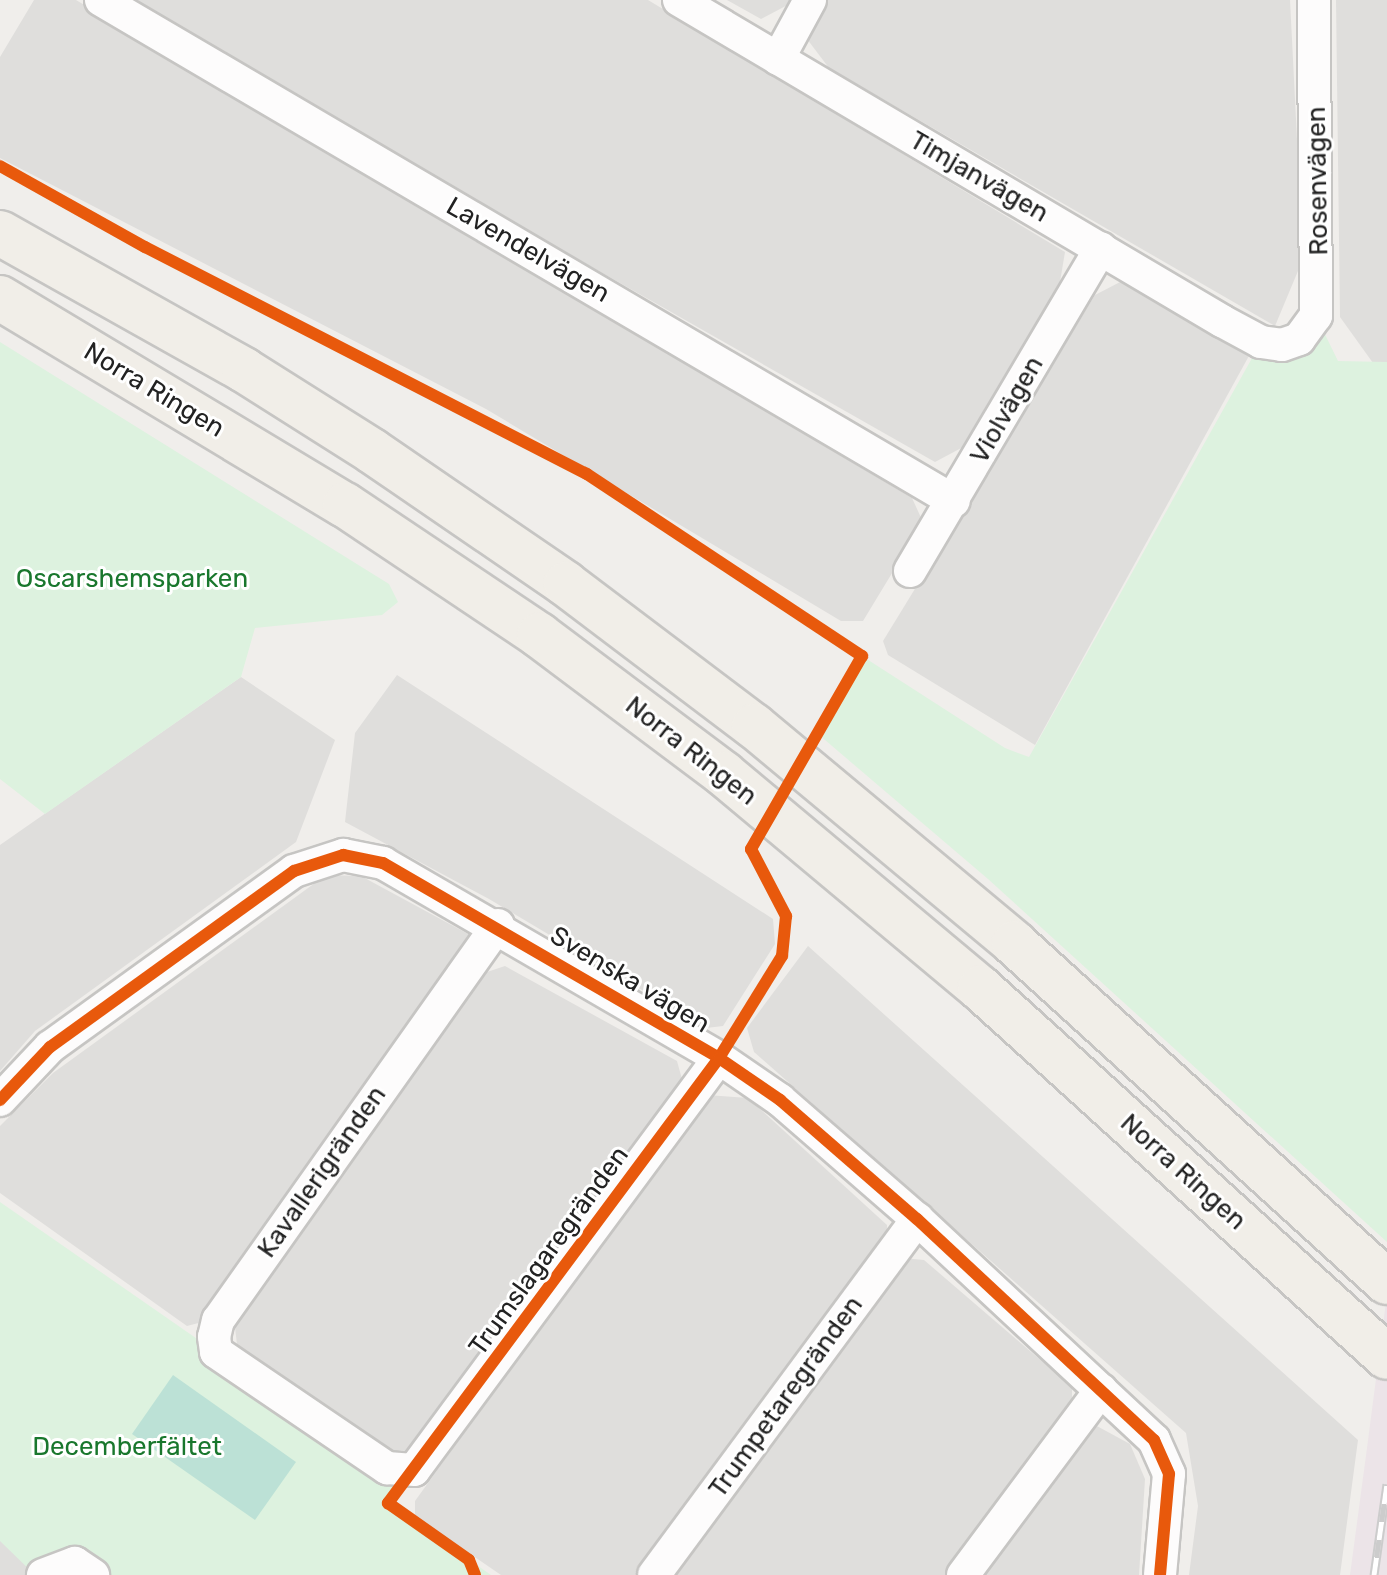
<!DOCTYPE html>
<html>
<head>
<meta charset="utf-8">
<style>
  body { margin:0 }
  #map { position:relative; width:1387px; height:1575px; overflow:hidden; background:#f0eeeb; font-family:Rubik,sans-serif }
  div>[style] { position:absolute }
  .residential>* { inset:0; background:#dfdedc }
  .industrial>* { inset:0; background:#ece4e8 }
  .park>* { inset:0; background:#ddf2df }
  .pitch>* { inset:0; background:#bce1d6 }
  .roads { filter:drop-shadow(2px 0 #c6c5c3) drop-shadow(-2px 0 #c6c5c3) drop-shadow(0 2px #c6c5c3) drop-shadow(0 -2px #c6c5c3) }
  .minor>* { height:32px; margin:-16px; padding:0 16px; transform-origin:16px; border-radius:16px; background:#fdfcfc }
  .primary>* { height:44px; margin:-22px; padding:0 22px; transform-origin:22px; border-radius:22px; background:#f1eee8 }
  .rail>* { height:9px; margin-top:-4.5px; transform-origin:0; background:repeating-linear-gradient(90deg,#fff 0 18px,#ccc 0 36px); box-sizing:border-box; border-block:2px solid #ccc }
  .cycleway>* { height:12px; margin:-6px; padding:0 6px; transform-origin:6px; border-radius:6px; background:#e8590c }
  span { translate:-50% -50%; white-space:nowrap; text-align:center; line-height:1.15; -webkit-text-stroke:6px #fff; paint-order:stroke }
  .street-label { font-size:26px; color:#222 }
  .park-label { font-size:26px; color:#19772d }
</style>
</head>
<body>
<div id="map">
  <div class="residential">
    <div style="clip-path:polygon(34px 0,76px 0,912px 498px,923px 522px,863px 621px,841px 621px,486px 409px,0 158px,0 57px)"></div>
    <div style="clip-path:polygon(122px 0,648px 0,1065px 252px,1058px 294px,965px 446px,935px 462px)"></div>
    <div style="clip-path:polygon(727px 0,797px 0,761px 19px)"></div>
    <div style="clip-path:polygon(827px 0,1290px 0,1303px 259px,1275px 326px,829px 68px,807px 39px)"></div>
    <div style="clip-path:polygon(1336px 0,1387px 0,1387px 363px,1373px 363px,1340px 317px)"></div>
    <div style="clip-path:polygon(1124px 280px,1250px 354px,1035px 745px,888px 655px,883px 641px,1095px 295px)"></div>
    <div style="clip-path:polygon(397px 675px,773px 919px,775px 944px,723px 1026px,706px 1028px,489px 899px,345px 822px,355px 733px)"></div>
    <div style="clip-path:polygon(241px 677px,335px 740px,296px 842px,35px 1031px,0 1071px,0 845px)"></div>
    <div style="clip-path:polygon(326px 875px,361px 876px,481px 941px,206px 1321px,187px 1326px,0 1193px,0 1126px,53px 1073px)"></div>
    <div style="clip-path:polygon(808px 946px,1358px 1440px,1340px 1575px,1189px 1575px,1198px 1506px,1186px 1433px,754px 1052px,747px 1028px)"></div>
    <div style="clip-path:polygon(505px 966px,677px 1061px,685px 1090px,415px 1452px,391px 1459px,238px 1353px,234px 1319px,481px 974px)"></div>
    <div style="clip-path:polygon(707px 1095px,748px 1098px,887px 1225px,887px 1250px,643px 1575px,501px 1575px,415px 1516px,415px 1501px)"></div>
    <div style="clip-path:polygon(903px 1258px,924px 1260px,1072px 1387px,1072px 1412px,951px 1575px,672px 1575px)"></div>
    <div style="clip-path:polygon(1095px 1425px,1130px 1444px,1145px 1479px,1139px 1575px,979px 1575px)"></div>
    <div style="clip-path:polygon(0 1533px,25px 1551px,28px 1575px,0 1575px)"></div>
  </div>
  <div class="industrial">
    <div style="clip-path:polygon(1387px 1294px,1387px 1575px,1350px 1575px,1367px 1448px)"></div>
  </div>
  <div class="park">
    <div style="clip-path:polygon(1316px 316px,1338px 361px,1387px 362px,1387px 1242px,988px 879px,818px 734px,862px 656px,1005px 748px,1029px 757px,1261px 342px)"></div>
    <div style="clip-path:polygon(0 342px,389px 584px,398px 602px,382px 615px,255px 628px,241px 677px,45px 814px,0 779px)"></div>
    <div style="clip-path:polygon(0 1202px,216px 1352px,414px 1470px,389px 1504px,491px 1575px,35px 1575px,0 1541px)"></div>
  </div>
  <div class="pitch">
    <div style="clip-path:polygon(173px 1375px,296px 1462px,255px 1520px,132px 1434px)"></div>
  </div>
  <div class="roads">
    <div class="minor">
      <div style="left:101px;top:0;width:989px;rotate:30.43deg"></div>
      <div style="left:679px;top:0;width:631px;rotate:30.59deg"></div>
      <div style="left:1222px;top:321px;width:44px;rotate:28.3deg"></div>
      <div style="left:1261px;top:342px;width:21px;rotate:8deg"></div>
      <div style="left:1282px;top:345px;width:18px;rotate:-19deg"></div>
      <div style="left:1299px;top:339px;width:29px;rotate:-54deg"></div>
      <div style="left:1316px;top:316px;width:316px;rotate:-90.4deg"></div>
      <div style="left:778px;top:59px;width:67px;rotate:-61.5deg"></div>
      <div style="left:910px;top:571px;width:375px;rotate:-59.4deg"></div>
      <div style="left:498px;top:925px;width:484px;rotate:125.3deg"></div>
      <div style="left:218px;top:1320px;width:17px;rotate:103deg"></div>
      <div style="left:214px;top:1337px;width:15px;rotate:82deg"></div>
      <div style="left:216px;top:1352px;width:207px;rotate:34.2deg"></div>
      <div style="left:387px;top:1468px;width:27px;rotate:4deg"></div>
      <div style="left:414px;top:1470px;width:513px;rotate:-53.49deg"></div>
      <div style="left:0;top:1100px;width:73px;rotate:-46.7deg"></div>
      <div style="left:50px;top:1047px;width:301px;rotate:-35.8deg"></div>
      <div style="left:294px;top:871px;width:52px;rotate:-18.1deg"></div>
      <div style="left:343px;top:855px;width:41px;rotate:11.3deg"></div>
      <div style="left:383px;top:863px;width:388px;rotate:30.1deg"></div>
      <div style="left:719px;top:1058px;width:74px;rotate:34.5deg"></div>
      <div style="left:780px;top:1100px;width:181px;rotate:41deg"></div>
      <div style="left:917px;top:1219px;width:324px;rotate:43deg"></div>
      <div style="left:1154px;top:1440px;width:37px;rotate:66deg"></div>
      <div style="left:1169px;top:1474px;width:101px;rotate:95.1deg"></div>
      <div style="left:43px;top:1575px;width:34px;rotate:-21deg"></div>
      <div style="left:75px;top:1563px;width:22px;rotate:34deg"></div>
      <div style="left:654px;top:1575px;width:443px;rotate:-53.5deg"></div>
      <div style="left:963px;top:1575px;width:231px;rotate:-53.3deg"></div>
    </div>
    <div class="primary">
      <div style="left:0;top:233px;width:280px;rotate:29.3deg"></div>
      <div style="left:244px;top:370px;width:151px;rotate:32.3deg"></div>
      <div style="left:372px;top:451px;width:235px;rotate:34.4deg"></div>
      <div style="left:566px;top:584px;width:236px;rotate:37.1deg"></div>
      <div style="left:754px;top:726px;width:339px;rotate:39.8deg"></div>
      <div style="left:1014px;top:943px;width:504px;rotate:42.27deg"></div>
      <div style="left:0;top:298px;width:402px;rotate:31deg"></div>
      <div style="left:345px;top:505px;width:234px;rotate:33.8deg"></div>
      <div style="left:539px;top:635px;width:231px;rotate:36.9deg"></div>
      <div style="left:724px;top:774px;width:334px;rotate:39.9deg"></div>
      <div style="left:980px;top:988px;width:549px;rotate:42.2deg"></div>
    </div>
  </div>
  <div class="rail">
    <div style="left:1374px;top:1575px;width:92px;rotate:-81.9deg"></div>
  </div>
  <div class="cycleway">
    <div style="left:0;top:166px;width:166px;rotate:29.2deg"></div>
    <div style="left:145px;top:247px;width:497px;rotate:27.2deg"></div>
    <div style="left:587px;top:474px;width:330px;rotate:33.5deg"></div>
    <div style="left:862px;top:656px;width:223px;rotate:119.9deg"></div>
    <div style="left:751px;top:849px;width:76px;rotate:62.4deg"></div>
    <div style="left:786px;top:916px;width:40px;rotate:95.7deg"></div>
    <div style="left:782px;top:956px;width:120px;rotate:121.7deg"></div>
    <div style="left:719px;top:1058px;width:555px;rotate:126.64deg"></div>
    <div style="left:388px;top:1503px;width:99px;rotate:35.1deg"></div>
    <div style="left:469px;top:1560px;width:16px;rotate:68deg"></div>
    <div style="left:0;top:1100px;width:73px;rotate:-46.7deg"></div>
    <div style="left:50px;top:1047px;width:301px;rotate:-35.8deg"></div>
    <div style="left:294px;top:871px;width:52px;rotate:-18.1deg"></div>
    <div style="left:343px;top:855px;width:41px;rotate:11.3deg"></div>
    <div style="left:383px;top:863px;width:388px;rotate:30.1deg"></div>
    <div style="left:719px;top:1058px;width:74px;rotate:34.5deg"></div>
    <div style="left:780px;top:1100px;width:181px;rotate:41deg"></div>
    <div style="left:917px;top:1219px;width:324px;rotate:43deg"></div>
    <div style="left:1154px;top:1440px;width:37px;rotate:66deg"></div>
    <div style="left:1169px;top:1474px;width:101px;rotate:95.1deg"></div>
  </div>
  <div class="street-label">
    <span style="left:979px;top:177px;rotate:30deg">Timjanvägen</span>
    <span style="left:1318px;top:181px;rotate:-91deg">Rosenvägen</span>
    <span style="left:528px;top:250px;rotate:30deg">Lavendelvägen</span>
    <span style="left:154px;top:390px;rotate:31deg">Norra Ringen</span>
    <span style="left:1007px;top:410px;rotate:-60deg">Violvägen</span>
    <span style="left:691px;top:751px;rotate:38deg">Norra Ringen</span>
    <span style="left:630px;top:980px;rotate:31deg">Svenska vägen</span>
    <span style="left:322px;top:1172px;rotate:-55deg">Kavallerigränden</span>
    <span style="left:1183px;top:1172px;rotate:42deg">Norra Ringen</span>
    <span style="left:549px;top:1251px;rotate:-54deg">Trumslagaregränden</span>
    <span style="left:786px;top:1397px;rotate:-54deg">Trumpetaregränden</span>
  </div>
  <div class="park-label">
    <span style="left:132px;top:579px">Oscarshemsparken</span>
    <span style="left:127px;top:1447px">Decemberfältet</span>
  </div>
</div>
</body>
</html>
